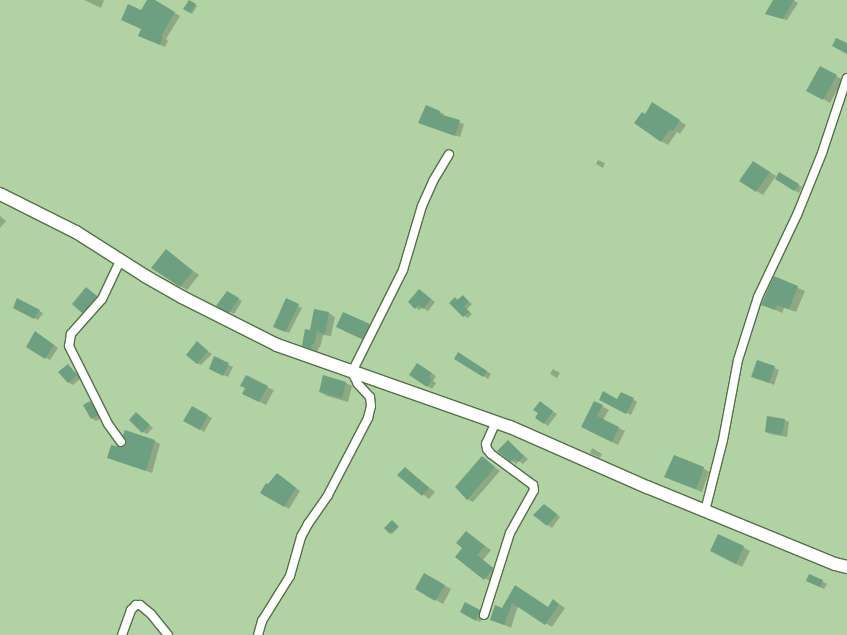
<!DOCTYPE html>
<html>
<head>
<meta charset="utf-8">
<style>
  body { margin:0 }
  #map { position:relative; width:847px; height:635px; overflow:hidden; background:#b1d3a4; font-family:"Libre Baskerville",serif }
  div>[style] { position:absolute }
  .shadow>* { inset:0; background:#0003 }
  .building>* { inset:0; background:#6ca081 }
  .roads { filter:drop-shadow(1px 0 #537147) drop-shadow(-1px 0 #537147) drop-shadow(0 1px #537147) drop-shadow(0 -1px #537147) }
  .street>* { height:8px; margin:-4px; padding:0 4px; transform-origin:4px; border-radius:4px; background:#fff }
  .secondary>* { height:12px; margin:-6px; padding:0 6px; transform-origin:6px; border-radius:6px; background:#fff }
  span { translate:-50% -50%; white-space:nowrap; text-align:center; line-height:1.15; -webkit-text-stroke:4px #dceed6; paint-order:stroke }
</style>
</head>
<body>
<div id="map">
  <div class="shadow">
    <div style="clip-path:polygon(84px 0,104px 0,101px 8px)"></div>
    <div style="clip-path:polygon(149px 0,153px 0,180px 16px,166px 39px,168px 41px,165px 47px,145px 38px,142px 29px,122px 20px,142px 11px)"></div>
    <div style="clip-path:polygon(774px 0,793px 0,798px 3px,787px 20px,769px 15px)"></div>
    <div style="clip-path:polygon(189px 1px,197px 6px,192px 14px,185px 9px)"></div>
    <div style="clip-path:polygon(820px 67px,843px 80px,830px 103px,808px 90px)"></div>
    <div style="clip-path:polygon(427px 106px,444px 114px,443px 116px,464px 124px,460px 137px,420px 123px)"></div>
    <div style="clip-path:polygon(659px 107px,686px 125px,680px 134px,677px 132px,668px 145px,661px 141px,645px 115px)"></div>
    <div style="clip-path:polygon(598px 160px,605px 163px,603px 168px,596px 164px)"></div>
    <div style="clip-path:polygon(760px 166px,776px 176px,763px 195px,741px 181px)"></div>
    <div style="clip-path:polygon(780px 173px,802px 187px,799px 193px,776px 179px)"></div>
    <div style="clip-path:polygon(0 216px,6px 221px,0 228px)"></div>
    <div style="clip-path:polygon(166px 251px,199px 275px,187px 290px,180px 286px)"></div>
    <div style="clip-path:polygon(774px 278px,805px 291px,796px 312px,784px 308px,782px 313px,763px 304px)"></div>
    <div style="clip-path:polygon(86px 288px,101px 299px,87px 315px,73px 304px)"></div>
    <div style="clip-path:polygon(420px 290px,435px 302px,428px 311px,422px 307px,420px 310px,416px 308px)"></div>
    <div style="clip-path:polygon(227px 292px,242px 301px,234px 314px,217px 305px)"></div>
    <div style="clip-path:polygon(463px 296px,472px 304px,467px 309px,472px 314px,468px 318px,464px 316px,455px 298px,458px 300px)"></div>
    <div style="clip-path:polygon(286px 299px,302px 308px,289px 333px,279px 329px)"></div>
    <div style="clip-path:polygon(18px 300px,43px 313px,38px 320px,14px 307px)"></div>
    <div style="clip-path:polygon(329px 313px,335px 317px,331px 336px,323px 335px,320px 348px,319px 347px,317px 352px,303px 345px,310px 331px)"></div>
    <div style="clip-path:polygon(369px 325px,376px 329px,369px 342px,344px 331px)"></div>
    <div style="clip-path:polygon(40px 335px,58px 348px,50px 360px,27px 347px)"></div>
    <div style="clip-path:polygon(197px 343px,212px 354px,201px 365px,197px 363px)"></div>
    <div style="clip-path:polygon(459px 353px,491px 374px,488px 379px,456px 359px)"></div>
    <div style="clip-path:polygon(215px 358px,233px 367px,228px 377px,214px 371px)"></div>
    <div style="clip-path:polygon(757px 361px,779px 370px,774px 385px,752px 376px)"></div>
    <div style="clip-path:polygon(68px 365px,81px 378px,73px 385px,68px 382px)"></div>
    <div style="clip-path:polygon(421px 366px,436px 376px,433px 381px,436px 383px,432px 389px,410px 375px)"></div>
    <div style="clip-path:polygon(553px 369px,560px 373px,557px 378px,550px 374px)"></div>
    <div style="clip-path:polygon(346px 383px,352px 386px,348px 402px,327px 396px,320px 392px)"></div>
    <div style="clip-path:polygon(267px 387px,274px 390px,266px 405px,250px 397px)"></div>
    <div style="clip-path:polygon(633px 399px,637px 402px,631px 415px,604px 402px)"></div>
    <div style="clip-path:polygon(90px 402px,95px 405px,101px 418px,96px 421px,92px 418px)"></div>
    <div style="clip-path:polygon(544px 405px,557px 414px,548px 426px,544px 423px)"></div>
    <div style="clip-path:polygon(602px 406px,609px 410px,603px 420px,625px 431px,618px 445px,589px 431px)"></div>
    <div style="clip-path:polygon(192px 407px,212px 418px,204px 432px,185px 420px)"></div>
    <div style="clip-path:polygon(136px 414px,153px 428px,147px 434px,143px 432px)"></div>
    <div style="clip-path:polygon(784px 420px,789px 422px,787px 437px,770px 434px,766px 432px)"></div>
    <div style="clip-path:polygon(155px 441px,160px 444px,152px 473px,108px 457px,121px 449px)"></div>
    <div style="clip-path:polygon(508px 442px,528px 459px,523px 464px,519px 461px,516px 464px,512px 461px)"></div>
    <div style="clip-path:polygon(592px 448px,602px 454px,600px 458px,590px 453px)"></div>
    <div style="clip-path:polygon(482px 458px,500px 471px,473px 502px,467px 499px)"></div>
    <div style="clip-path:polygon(405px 468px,435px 492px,429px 499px,399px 475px)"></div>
    <div style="clip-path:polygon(703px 468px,709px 472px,702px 492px,671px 480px)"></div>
    <div style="clip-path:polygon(281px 476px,300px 491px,289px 509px,262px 493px,268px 485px)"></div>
    <div style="clip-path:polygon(549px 508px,560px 517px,552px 528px,534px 515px)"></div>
    <div style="clip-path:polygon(394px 522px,399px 527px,392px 534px,391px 533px)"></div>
    <div style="clip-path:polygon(466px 532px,491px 550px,483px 560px,499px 572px,492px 583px,456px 557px,463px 548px)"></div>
    <div style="clip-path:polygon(743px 547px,750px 551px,742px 567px,718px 555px)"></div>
    <div style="clip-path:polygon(425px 574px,451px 589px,443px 604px,416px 589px)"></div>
    <div style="clip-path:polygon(822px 581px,827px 584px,824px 589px,811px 583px)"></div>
    <div style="clip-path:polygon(516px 587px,549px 608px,559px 604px,565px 608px,552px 627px,518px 606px,511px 628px,491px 619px,502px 609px)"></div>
    <div style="clip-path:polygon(466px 603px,484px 613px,480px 622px,461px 612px)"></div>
  </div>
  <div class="building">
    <div style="clip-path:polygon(147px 0,155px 0,175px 12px,161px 36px,163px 37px,160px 45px,138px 36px,141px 29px,121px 20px,128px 4px,141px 10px)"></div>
    <div style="clip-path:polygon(189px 0,196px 4px,190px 13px,183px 9px)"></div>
    <div style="clip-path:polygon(773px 0,794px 0,783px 19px,765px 14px)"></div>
    <div style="clip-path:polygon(836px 38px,847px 43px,847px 54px,832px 46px)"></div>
    <div style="clip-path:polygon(820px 66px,837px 75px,823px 100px,806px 91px)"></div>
    <div style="clip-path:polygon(652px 102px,680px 120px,673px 131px,670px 129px,661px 142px,634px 123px,642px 112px,645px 114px)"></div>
    <div style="clip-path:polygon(426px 105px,440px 111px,439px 114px,460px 120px,455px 136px,418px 123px)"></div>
    <div style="clip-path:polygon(753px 161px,770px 172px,756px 192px,739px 181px)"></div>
    <div style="clip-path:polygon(779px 172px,799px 184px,794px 191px,775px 179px)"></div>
    <div style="clip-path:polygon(166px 249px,193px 271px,180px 287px,151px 268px)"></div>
    <div style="clip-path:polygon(774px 276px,798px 286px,789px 309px,777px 305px,775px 310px,761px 305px)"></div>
    <div style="clip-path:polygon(86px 287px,97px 296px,82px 313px,72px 304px)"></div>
    <div style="clip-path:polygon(419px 289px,431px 299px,423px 309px,418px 305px,415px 309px,408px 302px)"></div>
    <div style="clip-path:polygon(227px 291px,239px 298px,229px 313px,216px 306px)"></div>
    <div style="clip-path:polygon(463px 295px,469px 302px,464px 306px,469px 312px,463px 317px,449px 303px,455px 297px,457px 300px)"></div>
    <div style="clip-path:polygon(17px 298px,40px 310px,34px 319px,13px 308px)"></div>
    <div style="clip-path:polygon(286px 298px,299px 304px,285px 332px,273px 327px)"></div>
    <div style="clip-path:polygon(314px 309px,329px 312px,325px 334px,317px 332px,314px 345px,312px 344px,311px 349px,302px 346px,305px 329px,310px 330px)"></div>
    <div style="clip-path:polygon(343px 312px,370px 324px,362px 339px,336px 327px)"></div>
    <div style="clip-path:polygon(35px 331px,54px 345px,45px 359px,26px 347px)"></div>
    <div style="clip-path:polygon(197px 341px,208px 351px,197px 364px,186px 355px)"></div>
    <div style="clip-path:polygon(458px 352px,487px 371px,483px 377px,454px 359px)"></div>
    <div style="clip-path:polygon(214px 356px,229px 363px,223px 376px,209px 369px)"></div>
    <div style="clip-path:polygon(757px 360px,775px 366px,769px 383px,751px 377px)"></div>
    <div style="clip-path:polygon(417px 363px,432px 373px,429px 377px,432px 380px,427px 387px,409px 375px)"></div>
    <div style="clip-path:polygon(68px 364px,77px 375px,68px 383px,58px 372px)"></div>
    <div style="clip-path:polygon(246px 375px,268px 386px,259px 402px,242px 394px,245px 388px,240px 386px)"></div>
    <div style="clip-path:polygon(323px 375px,346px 382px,342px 398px,319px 392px)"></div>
    <div style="clip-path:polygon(603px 391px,617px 399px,621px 392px,634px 398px,626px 414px,599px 400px)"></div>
    <div style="clip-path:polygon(90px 401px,98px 415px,91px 419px,83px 405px)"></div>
    <div style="clip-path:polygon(540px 401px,553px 411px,544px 424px,535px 418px,538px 413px,533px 410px)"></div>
    <div style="clip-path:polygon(594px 401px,603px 405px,597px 416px,619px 427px,612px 442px,581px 427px)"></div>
    <div style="clip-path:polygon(192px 406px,208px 415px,200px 430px,183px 421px)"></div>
    <div style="clip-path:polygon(136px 412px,150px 425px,142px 433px,129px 420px)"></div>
    <div style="clip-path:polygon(767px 416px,785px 419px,782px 435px,765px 432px)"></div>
    <div style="clip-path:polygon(125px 430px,155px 440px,146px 471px,107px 458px,111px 445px,121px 447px,126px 445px,126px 441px,123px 435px)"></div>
    <div style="clip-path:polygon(508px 440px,524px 456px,518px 462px,515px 458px,511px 462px,497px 451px)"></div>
    <div style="clip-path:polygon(674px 455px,704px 467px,696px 489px,664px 477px)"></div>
    <div style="clip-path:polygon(482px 456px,495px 467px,467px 500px,455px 487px)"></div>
    <div style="clip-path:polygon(405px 467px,429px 488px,422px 496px,397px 475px)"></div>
    <div style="clip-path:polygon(277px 473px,296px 488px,284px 507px,260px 493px,266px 483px,268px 484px)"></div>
    <div style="clip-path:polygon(544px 504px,557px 514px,547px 526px,533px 515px)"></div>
    <div style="clip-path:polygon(392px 520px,398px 526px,390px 534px,384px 528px)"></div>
    <div style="clip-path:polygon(466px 531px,485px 546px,477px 555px,493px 568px,484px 580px,455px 557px,462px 548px,456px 543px)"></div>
    <div style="clip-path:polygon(718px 534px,744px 546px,736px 564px,710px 551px)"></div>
    <div style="clip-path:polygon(424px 573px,445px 585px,435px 601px,415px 589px)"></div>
    <div style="clip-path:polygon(809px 574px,823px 580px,820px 587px,806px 581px)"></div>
    <div style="clip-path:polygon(515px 585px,548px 607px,553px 599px,559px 604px,545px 625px,512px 603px,504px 625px,490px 620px,495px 605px,502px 608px)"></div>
    <div style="clip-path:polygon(465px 602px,480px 610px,476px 621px,460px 612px)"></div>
  </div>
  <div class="roads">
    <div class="street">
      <div style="left:120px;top:261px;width:42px;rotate:115.3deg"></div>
      <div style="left:102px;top:299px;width:47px;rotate:131.5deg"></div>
      <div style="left:71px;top:334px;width:12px;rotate:99deg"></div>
      <div style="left:69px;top:346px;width:87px;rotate:63.4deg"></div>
      <div style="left:108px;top:424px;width:22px;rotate:54deg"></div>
      <div style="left:705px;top:511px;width:73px;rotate:-75.8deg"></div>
      <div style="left:723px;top:440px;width:81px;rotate:-79.4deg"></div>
      <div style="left:738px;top:360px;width:66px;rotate:-72.4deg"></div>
      <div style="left:758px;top:297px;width:91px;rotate:-64.6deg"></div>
      <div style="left:797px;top:215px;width:67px;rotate:-68deg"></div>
      <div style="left:822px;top:153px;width:79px;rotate:-71.6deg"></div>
      <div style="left:484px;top:615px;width:86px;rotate:-72.4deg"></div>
      <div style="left:510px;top:533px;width:49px;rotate:-60.8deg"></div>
      <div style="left:534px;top:490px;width:5px;rotate:-101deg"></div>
      <div style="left:533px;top:485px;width:52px;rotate:-143.6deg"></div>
      <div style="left:491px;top:454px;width:6px;rotate:-129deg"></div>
      <div style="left:487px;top:449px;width:5px;rotate:-101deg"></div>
      <div style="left:486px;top:444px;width:24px;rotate:-66deg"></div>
      <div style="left:122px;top:635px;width:27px;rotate:-70deg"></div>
      <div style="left:131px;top:610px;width:7px;rotate:-45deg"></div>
      <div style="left:136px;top:605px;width:4px"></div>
      <div style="left:140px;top:605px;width:14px;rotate:39deg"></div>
      <div style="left:151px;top:614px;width:27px;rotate:51deg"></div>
      <div style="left:258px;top:635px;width:15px;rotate:-74deg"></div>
      <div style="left:262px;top:621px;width:53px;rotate:-58.1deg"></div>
      <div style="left:290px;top:576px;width:41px;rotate:-74.2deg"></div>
      <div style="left:301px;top:537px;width:15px;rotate:-62deg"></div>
      <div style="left:308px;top:524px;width:35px;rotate:-55deg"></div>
      <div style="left:328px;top:495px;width:87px;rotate:-62.5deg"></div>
      <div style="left:368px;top:418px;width:12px;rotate:-76deg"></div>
      <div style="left:371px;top:406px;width:9px;rotate:-96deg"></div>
      <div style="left:370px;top:397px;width:18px;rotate:-133deg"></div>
      <div style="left:358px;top:384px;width:13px;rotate:-117deg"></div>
      <div style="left:352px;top:372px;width:114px;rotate:-63.4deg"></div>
      <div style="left:403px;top:270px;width:67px;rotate:-73.5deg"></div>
      <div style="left:422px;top:206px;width:27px;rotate:-66deg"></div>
      <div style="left:433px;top:181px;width:31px;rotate:-59deg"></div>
    </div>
    <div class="secondary">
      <div style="left:0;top:194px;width:85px;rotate:26.6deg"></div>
      <div style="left:76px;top:232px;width:82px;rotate:32.5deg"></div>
      <div style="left:145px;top:276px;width:43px;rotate:29.6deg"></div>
      <div style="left:182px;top:297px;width:106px;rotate:26.8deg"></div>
      <div style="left:277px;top:345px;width:247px;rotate:19.4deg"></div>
      <div style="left:510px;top:427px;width:150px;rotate:23.7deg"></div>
      <div style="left:647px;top:487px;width:203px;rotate:22.3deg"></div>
      <div style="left:835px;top:564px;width:12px;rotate:14deg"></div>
    </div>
  </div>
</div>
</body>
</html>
